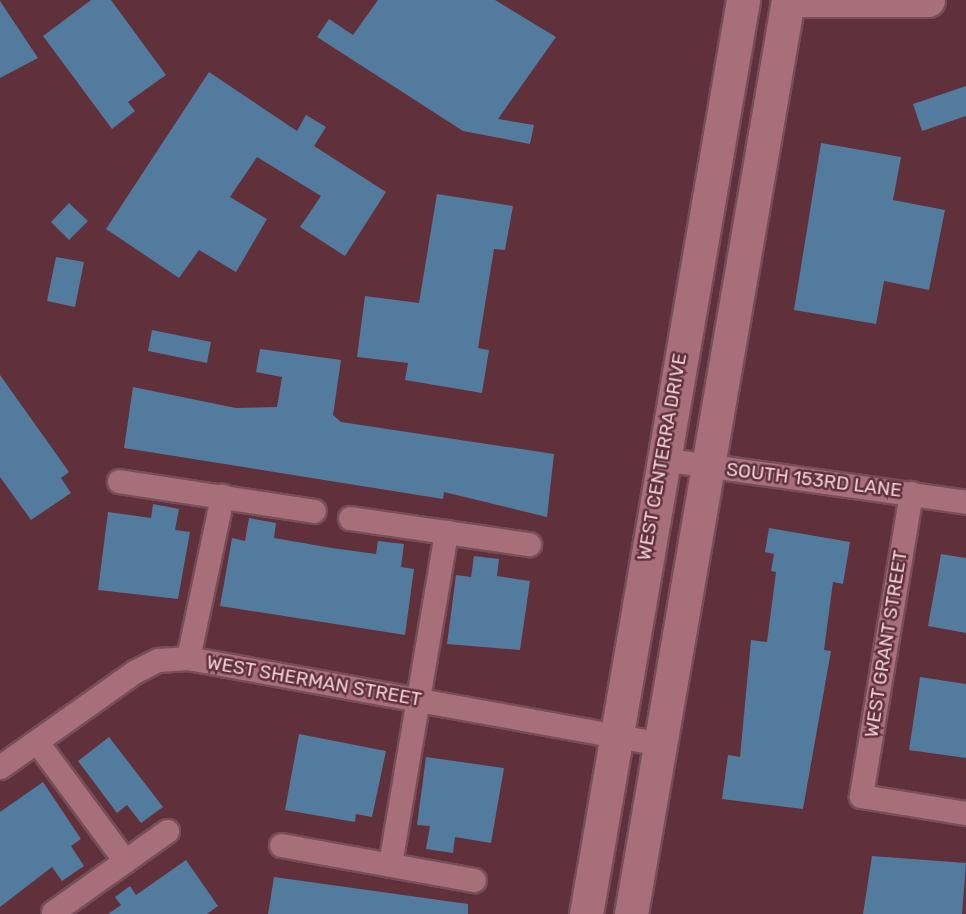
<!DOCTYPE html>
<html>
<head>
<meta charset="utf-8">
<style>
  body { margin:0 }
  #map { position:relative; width:966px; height:914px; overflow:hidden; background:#60303b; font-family:Rubik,sans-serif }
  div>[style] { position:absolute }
  .building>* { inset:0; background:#527b9e }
  .roads { filter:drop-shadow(2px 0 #774e58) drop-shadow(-2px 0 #774e58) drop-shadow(0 2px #774e58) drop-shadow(0 -2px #774e58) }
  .street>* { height:23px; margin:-11.5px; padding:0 11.5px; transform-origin:11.5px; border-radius:11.5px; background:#a66f7a }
  .secondary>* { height:33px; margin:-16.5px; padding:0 16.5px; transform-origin:16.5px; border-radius:16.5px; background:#a66f7a }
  span { translate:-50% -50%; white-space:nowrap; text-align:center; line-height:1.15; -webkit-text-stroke:5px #60303b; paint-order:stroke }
  .street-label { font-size:19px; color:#f0d1d6 }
</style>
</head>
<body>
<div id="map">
  <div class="building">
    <div style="clip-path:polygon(91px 0,111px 0,166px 75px,128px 102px,135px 111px,112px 129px,43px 36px)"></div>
    <div style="clip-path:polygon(378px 0,495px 0,556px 37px,498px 119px,534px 125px,530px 144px,463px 131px,317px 37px,329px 19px,353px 35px)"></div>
    <div style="clip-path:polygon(0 1px,38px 58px,0 78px)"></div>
    <div style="clip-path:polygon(209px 72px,297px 131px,306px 115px,326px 127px,314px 146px,386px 192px,345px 256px,300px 227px,321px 196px,257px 157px,230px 197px,267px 219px,236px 272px,199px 250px,179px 278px,106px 229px)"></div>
    <div style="clip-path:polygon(966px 86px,966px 116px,922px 131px,913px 104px)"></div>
    <div style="clip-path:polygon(821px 143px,901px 157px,893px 200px,945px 210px,929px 290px,884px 281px,876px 324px,794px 310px)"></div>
    <div style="clip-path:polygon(437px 194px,513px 206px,505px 250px,494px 249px,478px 348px,489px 350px,482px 393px,405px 380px,408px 363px,357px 357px,365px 296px,419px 303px)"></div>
    <div style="clip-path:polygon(69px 203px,88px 221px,69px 240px,51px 222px)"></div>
    <div style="clip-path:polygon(56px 257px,84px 262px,75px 307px,47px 301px)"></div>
    <div style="clip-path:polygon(152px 330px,211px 342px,207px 363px,148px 351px)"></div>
    <div style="clip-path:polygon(260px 349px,341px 360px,333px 415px,341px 422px,554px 454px,547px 517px,444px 492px,443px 499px,124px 448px,133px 387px,236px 408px,277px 407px,282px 377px,256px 372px)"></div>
    <div style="clip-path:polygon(0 375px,69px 472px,61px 478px,71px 493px,31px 520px,0 477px)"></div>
    <div style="clip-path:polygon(153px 504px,179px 509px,175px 530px,190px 532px,178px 599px,98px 590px,108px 512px,151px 518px)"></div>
    <div style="clip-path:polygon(249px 518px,276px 523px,274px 538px,332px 548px,376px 554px,378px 541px,404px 544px,401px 567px,414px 569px,405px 635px,220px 606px,232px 538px,245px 541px)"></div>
    <div style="clip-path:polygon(769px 528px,850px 542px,843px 584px,833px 582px,824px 650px,831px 651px,803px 809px,722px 799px,728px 755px,740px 757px,751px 640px,767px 642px,776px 572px,771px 571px,774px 554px,765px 552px)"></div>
    <div style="clip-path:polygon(941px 554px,966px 558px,966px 633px,928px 626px)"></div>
    <div style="clip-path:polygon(474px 556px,499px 559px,497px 576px,530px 581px,520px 650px,447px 644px,456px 575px,471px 577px)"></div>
    <div style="clip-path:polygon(920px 677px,966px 684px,966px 758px,909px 750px)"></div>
    <div style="clip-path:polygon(299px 734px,386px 751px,372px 817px,356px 814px,355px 822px,285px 810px)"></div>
    <div style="clip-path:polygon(109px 737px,163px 807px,141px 823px,127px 805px,117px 813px,78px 761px)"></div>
    <div style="clip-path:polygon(426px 757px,504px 768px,491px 843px,455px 837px,453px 853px,426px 849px,430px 826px,417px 825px)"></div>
    <div style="clip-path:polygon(43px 782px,81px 839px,71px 846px,84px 866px,62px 881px,52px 867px,0 907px,0 812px)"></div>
    <div style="clip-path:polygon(872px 856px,966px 863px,962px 914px,863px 914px)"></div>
    <div style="clip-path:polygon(186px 860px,218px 906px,207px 914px,108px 914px,121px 905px,115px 897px,130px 886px,136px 895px)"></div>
    <div style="clip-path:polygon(274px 877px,468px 904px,468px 914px,268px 914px)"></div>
  </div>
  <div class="roads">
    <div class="street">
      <div style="left:661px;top:459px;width:308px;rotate:8deg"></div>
      <div style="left:119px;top:481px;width:197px;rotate:8.7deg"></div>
      <div style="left:911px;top:493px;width:307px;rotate:99.4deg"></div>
      <div style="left:861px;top:796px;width:106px;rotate:9.2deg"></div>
      <div style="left:350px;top:518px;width:181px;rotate:8.3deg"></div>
      <div style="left:188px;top:658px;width:166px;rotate:-78.1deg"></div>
      <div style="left:37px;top:742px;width:148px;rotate:53.5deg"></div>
      <div style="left:0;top:767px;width:164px;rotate:-35.3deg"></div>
      <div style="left:134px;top:672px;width:27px;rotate:-27deg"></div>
      <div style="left:158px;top:660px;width:30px;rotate:-4deg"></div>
      <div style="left:188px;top:658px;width:477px;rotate:10.3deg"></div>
      <div style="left:281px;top:845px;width:196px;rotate:10.3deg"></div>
      <div style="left:390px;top:864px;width:337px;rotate:-80.4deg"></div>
      <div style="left:53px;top:912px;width:140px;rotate:-35.4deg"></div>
    </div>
    <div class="secondary">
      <div style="left:800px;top:0;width:128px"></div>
      <div style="left:586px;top:914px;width:927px;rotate:-80.25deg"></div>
      <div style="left:631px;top:914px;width:927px;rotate:-80.25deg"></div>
    </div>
  </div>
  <div class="street-label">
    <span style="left:662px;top:457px;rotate:-80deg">WEST CENTERRA DRIVE</span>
    <span style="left:814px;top:480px;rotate:7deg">SOUTH 153RD LANE</span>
    <span style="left:886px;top:644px;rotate:-81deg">WEST GRANT STREET</span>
    <span style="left:314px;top:681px;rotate:10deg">WEST SHERMAN STREET</span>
  </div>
</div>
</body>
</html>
